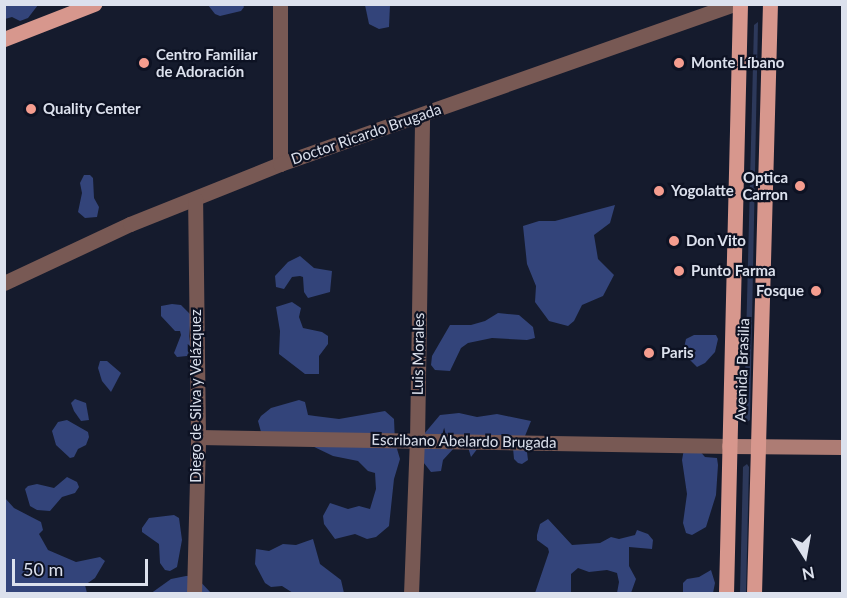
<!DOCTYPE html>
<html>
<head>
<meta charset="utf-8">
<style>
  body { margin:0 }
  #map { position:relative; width:847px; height:598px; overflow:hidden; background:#151b2d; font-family:Lato,sans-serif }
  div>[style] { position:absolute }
  .green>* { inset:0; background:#2d395b }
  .forest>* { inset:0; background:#33447a }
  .street>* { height:15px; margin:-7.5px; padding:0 7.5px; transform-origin:7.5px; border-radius:7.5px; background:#785954 }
  .secondary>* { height:15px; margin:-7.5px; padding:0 7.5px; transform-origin:7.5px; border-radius:7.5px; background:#ad7c74 }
  .primary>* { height:15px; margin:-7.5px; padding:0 7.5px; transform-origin:7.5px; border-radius:7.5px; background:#d7978d }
  .dots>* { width:16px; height:16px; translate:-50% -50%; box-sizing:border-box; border:3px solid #0d1223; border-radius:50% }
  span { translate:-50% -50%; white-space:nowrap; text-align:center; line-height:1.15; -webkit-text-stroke:4.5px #0d1223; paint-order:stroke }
  .poi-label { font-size:15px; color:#dce1ed; font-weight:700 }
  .left { translate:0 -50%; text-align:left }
  .right { translate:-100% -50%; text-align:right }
  .street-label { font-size:15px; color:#dce1ed }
  .frame { position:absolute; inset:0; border:6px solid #dce1ed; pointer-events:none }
  .north { position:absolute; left:775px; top:526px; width:60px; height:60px; -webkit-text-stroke:4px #0d1223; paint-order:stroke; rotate:169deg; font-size:16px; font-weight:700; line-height:24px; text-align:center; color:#dce1ed }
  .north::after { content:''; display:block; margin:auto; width:21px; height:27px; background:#dce1ed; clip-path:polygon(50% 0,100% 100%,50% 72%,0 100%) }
  .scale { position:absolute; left:12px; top:559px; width:136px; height:27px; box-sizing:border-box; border:3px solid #dce1ed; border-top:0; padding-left:8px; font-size:18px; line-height:21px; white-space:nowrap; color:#dce1ed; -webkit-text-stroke:4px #0d1223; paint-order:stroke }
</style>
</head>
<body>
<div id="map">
  <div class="green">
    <div style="clip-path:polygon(758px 22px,750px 420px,747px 422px,744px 419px,754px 25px)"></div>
    <div style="clip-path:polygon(747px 464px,749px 467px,746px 593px,740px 593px,743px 467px)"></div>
  </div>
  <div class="forest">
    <div style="clip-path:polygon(5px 4px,38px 4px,38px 5px,28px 18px,20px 21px,12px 17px,5px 19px)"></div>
    <div style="clip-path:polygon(208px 5px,243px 5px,244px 7px,241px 11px,220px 16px,215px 14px)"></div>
    <div style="clip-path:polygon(365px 5px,390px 5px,389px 27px,379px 29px,369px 24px)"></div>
    <div style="clip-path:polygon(84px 175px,90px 175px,93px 178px,94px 198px,99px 207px,97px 217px,85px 218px,78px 212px,82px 193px,80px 183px)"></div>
    <div style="clip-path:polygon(615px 205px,610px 223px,594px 235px,598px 259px,614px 275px,603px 296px,582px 305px,574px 321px,568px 326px,549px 321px,535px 302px,536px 286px,527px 264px,523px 226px,539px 221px,555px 221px)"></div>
    <div style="clip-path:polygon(300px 256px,314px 268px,332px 271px,330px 292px,308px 298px,304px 292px,303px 277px,300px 276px,292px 277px,284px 289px,276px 287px,275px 276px,288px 262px)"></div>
    <div style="clip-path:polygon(292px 302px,301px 308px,299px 317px,303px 328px,322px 332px,328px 336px,328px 344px,319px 356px,319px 374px,305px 374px,279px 354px,280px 331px,276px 307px)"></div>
    <div style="clip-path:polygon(172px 304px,181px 305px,191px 315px,189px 336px,191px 348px,187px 356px,177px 357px,174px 353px,181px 335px,180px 331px,175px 331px,161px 316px,161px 306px)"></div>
    <div style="clip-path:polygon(498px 313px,519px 315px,533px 327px,535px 338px,527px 340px,492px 338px,468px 343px,461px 348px,450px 371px,435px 370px,431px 365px,432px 356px,450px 325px,471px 325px,485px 321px)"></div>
    <div style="clip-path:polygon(694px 335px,716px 335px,718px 339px,715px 352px,705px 363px,697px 367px,685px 355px,684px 348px,686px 339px)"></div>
    <div style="clip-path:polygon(100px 361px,107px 361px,121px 373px,111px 392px,102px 381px,98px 368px)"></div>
    <div style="clip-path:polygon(75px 399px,86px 403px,89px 420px,81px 421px,74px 411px,71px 403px)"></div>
    <div style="clip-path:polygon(299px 400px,305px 402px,308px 415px,315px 416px,339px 419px,385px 411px,394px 419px,395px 442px,400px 459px,394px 479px,389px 526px,376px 537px,367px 539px,355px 534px,335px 539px,324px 524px,323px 516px,330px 503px,348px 509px,359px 506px,370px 509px,376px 489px,375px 473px,368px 471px,358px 461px,333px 456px,308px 444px,261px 432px,258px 421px,261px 416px,271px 408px)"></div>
    <div style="clip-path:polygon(459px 413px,477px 417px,497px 414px,531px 421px,525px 436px,528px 460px,522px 464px,518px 463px,514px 459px,513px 448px,478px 448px,471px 457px,467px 444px,455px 447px,443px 460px,441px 471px,431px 472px,420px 458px,424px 434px,440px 415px)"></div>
    <div style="clip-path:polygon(67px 420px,88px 432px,89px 437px,86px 445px,78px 449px,74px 457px,70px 458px,56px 445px,52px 431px,58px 422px)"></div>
    <div style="clip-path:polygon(684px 449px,698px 449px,705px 457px,717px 458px,718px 465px,716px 495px,706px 527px,692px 535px,686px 533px,683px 523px,687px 494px,682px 460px)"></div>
    <div style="clip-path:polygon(67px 477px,77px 482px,79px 487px,75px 493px,62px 497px,50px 511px,37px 510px,30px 506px,25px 489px,28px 486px,37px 484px,54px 488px)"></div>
    <div style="clip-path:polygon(5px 498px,14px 508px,41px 522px,43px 530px,39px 534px,48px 550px,76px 562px,100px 557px,105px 561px,95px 578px,85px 585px,87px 593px,5px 593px)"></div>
    <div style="clip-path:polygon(174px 515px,179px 518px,182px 540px,177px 567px,170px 571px,165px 570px,160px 563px,159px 544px,142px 532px,142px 528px,149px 518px)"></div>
    <div style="clip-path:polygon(548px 519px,572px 545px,600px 543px,611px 537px,619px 539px,635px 535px,637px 530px,648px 534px,653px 540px,652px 549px,629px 547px,629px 566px,636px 579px,631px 593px,617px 593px,619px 582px,617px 573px,607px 570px,589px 572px,578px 568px,571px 574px,571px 593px,535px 593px,549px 552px,548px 548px,537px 540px,537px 535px,540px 524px)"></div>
    <div style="clip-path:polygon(313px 539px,320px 564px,341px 580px,344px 593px,293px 593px,282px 586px,271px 587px,265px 583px,255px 564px,256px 549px,269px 551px,283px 544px,296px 545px)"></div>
    <div style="clip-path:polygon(711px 570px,715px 583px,713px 593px,683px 593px,683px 583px,687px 579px,699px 577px)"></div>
    <div style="clip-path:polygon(186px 576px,195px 576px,211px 593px,150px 594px,171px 579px)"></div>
  </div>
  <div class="street">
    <div style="left:280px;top:164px;width:160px;rotate:-90deg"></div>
    <div style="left:4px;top:283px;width:139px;rotate:-25.1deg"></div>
    <div style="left:130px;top:224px;width:162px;rotate:-21.8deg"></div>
    <div style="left:280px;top:164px;width:481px;rotate:-19.4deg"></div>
    <div style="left:198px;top:437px;width:531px;rotate:0.97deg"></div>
    <div style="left:194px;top:594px;width:157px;rotate:-88.5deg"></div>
    <div style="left:198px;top:437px;width:238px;rotate:-90.7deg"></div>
    <div style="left:411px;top:594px;width:153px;rotate:-87.8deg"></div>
    <div style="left:417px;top:441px;width:326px;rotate:-89.1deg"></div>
  </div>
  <div class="secondary">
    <div style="left:729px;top:446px;width:113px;rotate:0.5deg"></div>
  </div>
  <div class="primary">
    <div style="left:4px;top:39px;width:97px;rotate:-21.3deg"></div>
    <div style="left:726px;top:594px;width:590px;rotate:-88.64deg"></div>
    <div style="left:754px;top:594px;width:590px;rotate:-88.45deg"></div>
  </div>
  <div class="dots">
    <div style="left:144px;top:63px;background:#f59d8f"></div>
    <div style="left:679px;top:63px;background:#f59d8f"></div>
    <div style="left:31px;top:109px;background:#f59d8f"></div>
    <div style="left:800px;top:186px;background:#f59d8f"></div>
    <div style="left:659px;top:191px;background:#f59d8f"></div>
    <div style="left:674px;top:241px;background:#f59d8f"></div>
    <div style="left:679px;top:271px;background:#f59d8f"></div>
    <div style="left:816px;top:291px;background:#f59d8f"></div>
    <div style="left:649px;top:353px;background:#f59d8f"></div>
  </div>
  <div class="poi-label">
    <span class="left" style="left:156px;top:63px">Centro Familiar<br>de Adoración</span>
    <span class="left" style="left:691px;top:63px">Monte Líbano</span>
    <span class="left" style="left:43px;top:109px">Quality Center</span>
    <span class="right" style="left:788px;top:186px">Optica<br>Carron</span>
    <span class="left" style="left:671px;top:191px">Yogolatte</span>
    <span class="left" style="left:686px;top:241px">Don Vito</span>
    <span class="left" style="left:691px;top:271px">Punto Farma</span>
    <span class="right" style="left:804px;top:291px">Fosque</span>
    <span class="left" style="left:661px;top:353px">Paris</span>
  </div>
  <div class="street-label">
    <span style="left:366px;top:134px;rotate:-19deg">Doctor Ricardo Brugada</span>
    <span style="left:418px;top:354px;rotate:-89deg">Luis Morales</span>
    <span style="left:742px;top:370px;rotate:-88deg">Avenida Brasilia</span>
    <span style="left:196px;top:396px;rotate:-90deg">Diego de Silva y Velázquez</span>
    <span style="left:464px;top:441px;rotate:1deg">Escribano Abelardo Brugada</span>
  </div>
  <div class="frame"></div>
  <div class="north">N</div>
  <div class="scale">50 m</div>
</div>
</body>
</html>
